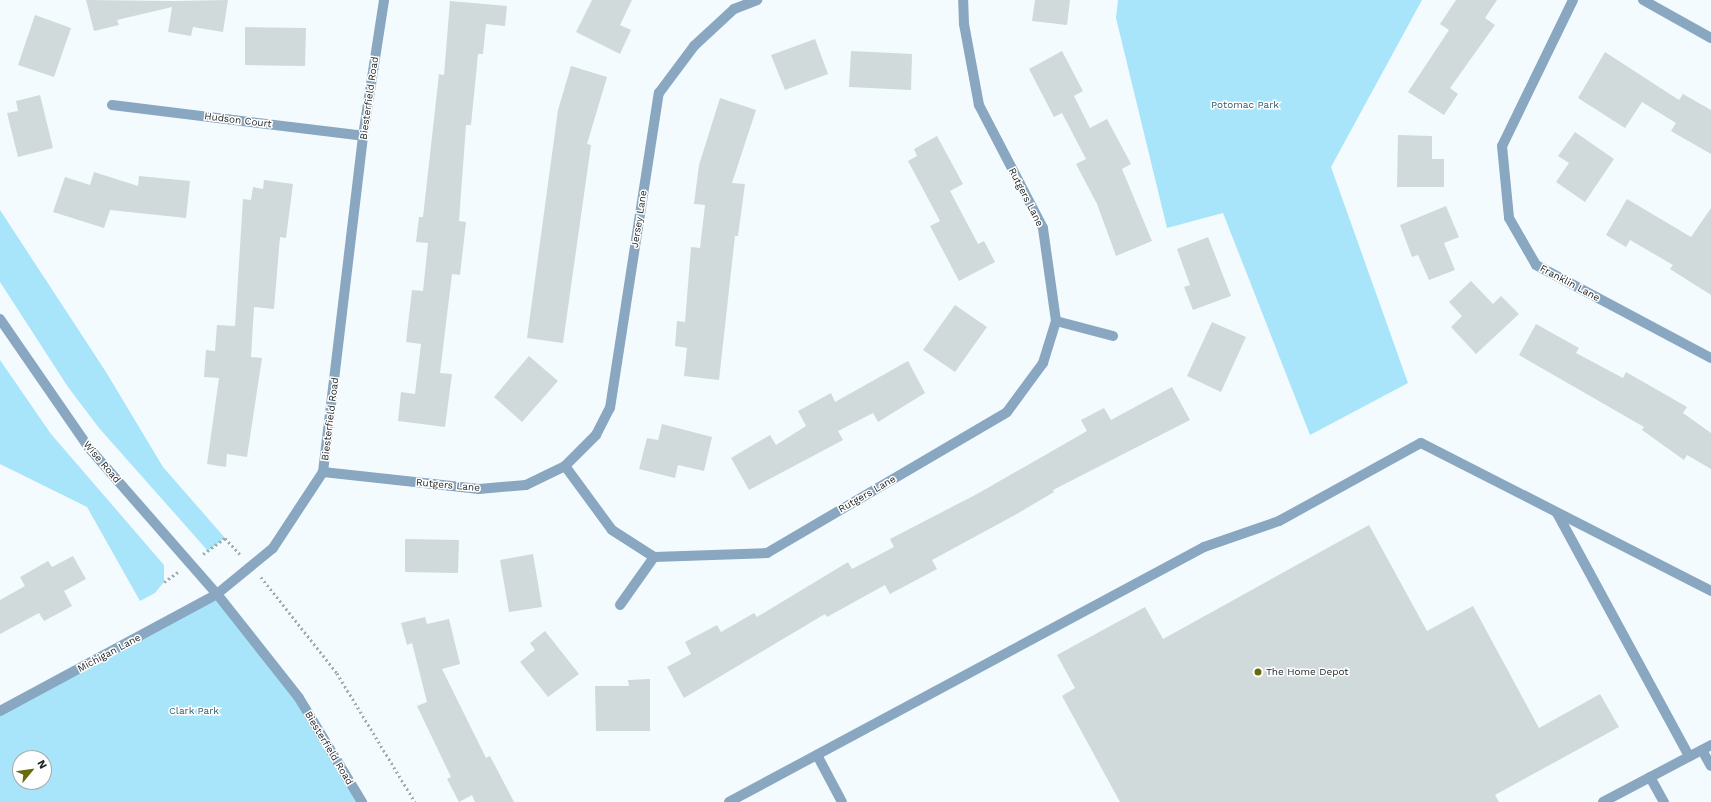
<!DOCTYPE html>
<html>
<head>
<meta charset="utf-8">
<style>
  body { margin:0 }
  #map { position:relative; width:1711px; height:802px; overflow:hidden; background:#f4fbfe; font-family:"Work Sans",sans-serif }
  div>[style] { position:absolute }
  .green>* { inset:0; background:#a8e5fa }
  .building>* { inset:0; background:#d0dada }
  .path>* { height:2.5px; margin-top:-1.25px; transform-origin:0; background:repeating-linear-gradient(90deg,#a4aaac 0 2px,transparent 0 5px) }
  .minor>* { height:10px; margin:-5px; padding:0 5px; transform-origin:5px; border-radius:5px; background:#89a7c0 }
  .dots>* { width:11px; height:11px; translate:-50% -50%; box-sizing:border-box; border:2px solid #fff; border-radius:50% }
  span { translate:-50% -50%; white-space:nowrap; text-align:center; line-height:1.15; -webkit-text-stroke:3px #fff; paint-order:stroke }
  .street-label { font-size:10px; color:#232728 }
  .park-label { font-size:10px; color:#2d5a69 }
  .poi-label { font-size:10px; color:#232728 }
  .left { translate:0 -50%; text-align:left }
  .north { position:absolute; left:12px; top:750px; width:40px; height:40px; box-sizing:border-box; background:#fff; border:1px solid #a7a9a9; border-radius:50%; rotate:61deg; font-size:11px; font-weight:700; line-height:16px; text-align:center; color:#232728 }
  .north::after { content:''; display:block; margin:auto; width:14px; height:18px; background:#666a0a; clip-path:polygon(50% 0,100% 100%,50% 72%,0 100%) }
</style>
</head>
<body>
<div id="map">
  <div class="green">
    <div style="clip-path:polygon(1118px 0,1422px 0,1331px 167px,1408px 383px,1310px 435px,1223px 213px,1167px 228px,1116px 18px)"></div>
    <div style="clip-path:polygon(0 210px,106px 372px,163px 467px,225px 538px,208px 551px,99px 428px,68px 387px,0 282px)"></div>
    <div style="clip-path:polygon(0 360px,51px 434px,164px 565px,164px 582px,155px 593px,140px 601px,87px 507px,0 464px)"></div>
    <div style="clip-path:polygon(evenodd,217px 594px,299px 698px,362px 802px,0 802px,0 711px,217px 594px,20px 758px,44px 758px,44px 782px,20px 782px,20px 758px)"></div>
  </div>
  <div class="building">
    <div style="clip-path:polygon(86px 0,173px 1px,228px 0,223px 32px,193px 27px,191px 36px,168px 32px,172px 7px,117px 20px,119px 25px,94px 31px)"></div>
    <div style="clip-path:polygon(592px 0,632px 0,620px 25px,631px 30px,620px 54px,576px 32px)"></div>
    <div style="clip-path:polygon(1035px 0,1070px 0,1067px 25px,1032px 21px)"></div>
    <div style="clip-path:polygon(1456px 0,1497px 0,1485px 18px,1495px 25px,1450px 88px,1458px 94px,1444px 115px,1408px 92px,1449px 30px,1440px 24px)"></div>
    <div style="clip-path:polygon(450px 1px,507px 6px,505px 26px,486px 24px,483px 54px,478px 54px,471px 125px,466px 125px,459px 221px,466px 222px,460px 275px,452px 274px,440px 373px,452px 374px,445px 427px,398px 421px,401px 392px,415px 394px,421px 344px,406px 342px,412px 290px,423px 291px,428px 243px,416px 242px,419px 217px,423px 217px,439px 74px,444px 75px)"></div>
    <div style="clip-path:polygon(35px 15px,71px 28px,54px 77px,18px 65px)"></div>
    <div style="clip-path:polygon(245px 27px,306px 28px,305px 66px,245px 65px)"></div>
    <div style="clip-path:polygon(815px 39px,828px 74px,785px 90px,771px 55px)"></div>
    <div style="clip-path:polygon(851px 51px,912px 54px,911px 90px,849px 87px)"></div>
    <div style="clip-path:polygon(1062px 51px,1083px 91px,1074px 96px,1090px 128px,1107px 119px,1131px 164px,1122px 169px,1152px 241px,1116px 256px,1097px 204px,1076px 164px,1086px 159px,1062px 113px,1054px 117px,1029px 69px)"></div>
    <div style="clip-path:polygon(1605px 52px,1679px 100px,1683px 94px,1711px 110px,1711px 154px,1671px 131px,1676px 123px,1642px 102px,1625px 128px,1578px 98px)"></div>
    <div style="clip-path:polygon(571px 66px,607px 77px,587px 144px,591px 145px,563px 343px,527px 338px,558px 110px)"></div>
    <div style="clip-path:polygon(40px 95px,53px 148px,18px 157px,7px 113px,18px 111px,16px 101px)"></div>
    <div style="clip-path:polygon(720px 98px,756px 110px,732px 183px,745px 184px,738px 236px,735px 236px,719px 380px,684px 376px,687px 348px,675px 346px,677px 321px,685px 322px,691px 247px,700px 248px,705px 205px,694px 204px,699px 165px)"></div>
    <div style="clip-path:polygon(1575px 132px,1614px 159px,1585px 202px,1556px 182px,1569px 163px,1558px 156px)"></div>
    <div style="clip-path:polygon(1398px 135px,1432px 136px,1432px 159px,1444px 159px,1444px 187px,1397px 187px)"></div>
    <div style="clip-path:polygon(937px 136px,963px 184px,950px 191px,978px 244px,984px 241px,995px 262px,959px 281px,930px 226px,940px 221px,908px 161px,917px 156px,914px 149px)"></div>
    <div style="clip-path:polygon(94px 172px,138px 186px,139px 176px,190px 181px,186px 218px,110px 210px,104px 228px,53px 212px,65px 177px,90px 185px)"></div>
    <div style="clip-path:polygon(264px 180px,293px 184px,286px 238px,280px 237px,274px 309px,254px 307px,251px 357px,262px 358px,247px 457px,227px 454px,226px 467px,207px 464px,219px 378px,204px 377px,206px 350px,215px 351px,217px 325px,235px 326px,243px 199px,251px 200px,253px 187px,263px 189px)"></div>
    <div style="clip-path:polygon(1627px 199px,1691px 237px,1711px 208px,1711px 295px,1670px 269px,1673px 265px,1630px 240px,1626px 247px,1606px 235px)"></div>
    <div style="clip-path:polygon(1446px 206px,1459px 237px,1444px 243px,1455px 270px,1429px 280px,1418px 255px,1412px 257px,1400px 225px)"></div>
    <div style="clip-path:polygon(1208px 237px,1231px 296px,1193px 310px,1184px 287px,1190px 285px,1177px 249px)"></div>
    <div style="clip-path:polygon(1471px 281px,1493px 304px,1501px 296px,1519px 314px,1476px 354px,1451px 327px,1462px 316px,1449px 302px)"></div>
    <div style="clip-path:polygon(955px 305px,987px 327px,955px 372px,923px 350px)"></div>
    <div style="clip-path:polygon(1212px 322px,1246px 337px,1221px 392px,1187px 376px)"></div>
    <div style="clip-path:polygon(1536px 324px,1579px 348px,1576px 353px,1623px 378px,1626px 372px,1687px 407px,1683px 413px,1711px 433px,1711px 469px,1687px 455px,1684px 460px,1642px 430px,1644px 427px,1519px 355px)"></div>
    <div style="clip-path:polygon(529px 356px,558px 381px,522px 422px,494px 397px)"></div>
    <div style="clip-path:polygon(908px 361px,925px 393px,878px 422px,873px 413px,838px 431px,843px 440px,749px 490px,731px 458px,770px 435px,776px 445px,806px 426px,798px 411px,831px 393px,835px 402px)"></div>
    <div style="clip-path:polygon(1172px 387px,1190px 420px,1053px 490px,1054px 492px,1015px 515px,932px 560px,937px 569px,890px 594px,885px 585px,827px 617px,825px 614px,684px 698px,667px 667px,691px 654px,685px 642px,717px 625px,721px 632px,754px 613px,757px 617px,848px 562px,852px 569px,894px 547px,890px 539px,977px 494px,1087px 431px,1081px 420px,1104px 408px,1111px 420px)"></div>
    <div style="clip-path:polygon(662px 424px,712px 437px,704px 471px,678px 465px,675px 478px,639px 469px,647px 438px,658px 440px)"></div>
    <div style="clip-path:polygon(1369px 525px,1427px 631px,1473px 606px,1539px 728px,1600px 694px,1619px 727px,1495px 795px,1499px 802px,1120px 802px,1062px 696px,1075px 688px,1057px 655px,1145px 607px,1163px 639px)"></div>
    <div style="clip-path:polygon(405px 539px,459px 540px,458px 573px,405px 572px)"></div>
    <div style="clip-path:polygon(533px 554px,542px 607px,509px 612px,500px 560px)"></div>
    <div style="clip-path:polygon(73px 556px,86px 579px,64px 591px,72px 606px,44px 621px,39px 613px,0 634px,0 600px,25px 586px,20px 577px,48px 561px,52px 567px)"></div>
    <div style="clip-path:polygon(425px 617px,427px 624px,449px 619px,460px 664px,442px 669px,486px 758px,490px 756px,514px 802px,475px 802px,472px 795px,459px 802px,447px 779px,451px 777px,417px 706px,427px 702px,412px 643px,407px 645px,401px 623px)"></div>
    <div style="clip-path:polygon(545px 631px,579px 674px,548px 697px,520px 662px,535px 650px,530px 643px)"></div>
    <div style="clip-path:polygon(650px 679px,650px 731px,596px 731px,595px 686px,629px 686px,628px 680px)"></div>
  </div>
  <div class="path">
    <div style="left:203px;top:554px;width:27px;rotate:-36deg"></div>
    <div style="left:225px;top:538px;width:22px;rotate:47deg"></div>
    <div style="left:261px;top:577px;width:122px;rotate:51.6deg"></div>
    <div style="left:337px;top:673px;width:151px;rotate:58.8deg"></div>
    <div style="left:164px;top:582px;width:17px;rotate:-36deg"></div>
  </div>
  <div class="minor">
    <div style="left:1573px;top:0;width:162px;rotate:115.9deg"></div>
    <div style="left:1502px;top:146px;width:72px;rotate:84.4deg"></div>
    <div style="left:1509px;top:218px;width:54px;rotate:60.1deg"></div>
    <div style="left:1536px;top:265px;width:198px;rotate:28deg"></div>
    <div style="left:1643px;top:0;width:78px;rotate:29.2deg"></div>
    <div style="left:112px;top:105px;width:253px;rotate:7deg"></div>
    <div style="left:0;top:319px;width:157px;rotate:55.4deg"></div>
    <div style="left:89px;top:448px;width:194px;rotate:48.8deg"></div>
    <div style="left:217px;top:594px;width:132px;rotate:51.7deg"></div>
    <div style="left:299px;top:698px;width:122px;rotate:58.8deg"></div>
    <div style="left:1056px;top:321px;width:59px;rotate:14.7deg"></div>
    <div style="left:565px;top:466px;width:44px;rotate:-45deg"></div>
    <div style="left:596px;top:435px;width:30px;rotate:-63deg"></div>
    <div style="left:610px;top:408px;width:319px;rotate:-81.2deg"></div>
    <div style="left:659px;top:93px;width:59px;rotate:-53.3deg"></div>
    <div style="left:694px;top:46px;width:54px;rotate:-42.8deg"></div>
    <div style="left:734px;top:9px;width:25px;rotate:-21deg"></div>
    <div style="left:323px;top:472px;width:157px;rotate:6.2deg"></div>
    <div style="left:479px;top:489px;width:47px;rotate:-4.9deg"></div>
    <div style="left:526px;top:485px;width:43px;rotate:-26deg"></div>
    <div style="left:565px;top:466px;width:79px;rotate:53.7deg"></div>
    <div style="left:612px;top:530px;width:50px;rotate:32.7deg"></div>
    <div style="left:654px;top:557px;width:113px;rotate:-2deg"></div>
    <div style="left:767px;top:553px;width:278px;rotate:-30.4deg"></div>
    <div style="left:1007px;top:412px;width:61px;rotate:-53.7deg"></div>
    <div style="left:1043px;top:363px;width:44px;rotate:-72.8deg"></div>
    <div style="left:1056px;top:321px;width:94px;rotate:-98deg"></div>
    <div style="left:1043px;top:228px;width:139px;rotate:-117.5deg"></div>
    <div style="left:979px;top:105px;width:82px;rotate:-100.5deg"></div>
    <div style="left:964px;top:24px;width:24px;rotate:-92deg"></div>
    <div style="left:1557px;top:513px;width:277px;rotate:61.5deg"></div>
    <div style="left:620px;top:605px;width:59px;rotate:-54.7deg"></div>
    <div style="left:0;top:711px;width:247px;rotate:-28.3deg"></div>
    <div style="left:217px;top:594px;width:72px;rotate:-39.4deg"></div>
    <div style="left:273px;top:548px;width:91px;rotate:-56.7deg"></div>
    <div style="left:323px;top:472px;width:338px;rotate:-83.2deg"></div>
    <div style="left:363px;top:136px;width:138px;rotate:-81.2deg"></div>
    <div style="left:1702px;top:750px;width:18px;rotate:61deg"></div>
    <div style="left:817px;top:755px;width:53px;rotate:62deg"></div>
    <div style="left:1650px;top:777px;width:29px;rotate:61deg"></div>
    <div style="left:729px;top:802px;width:539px;rotate:-28.23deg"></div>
    <div style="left:1204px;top:547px;width:79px;rotate:-19.1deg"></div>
    <div style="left:1279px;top:521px;width:162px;rotate:-28.8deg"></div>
    <div style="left:1421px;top:443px;width:326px;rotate:27deg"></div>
    <div style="left:1603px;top:802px;width:122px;rotate:-27.8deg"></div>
  </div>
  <div class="dots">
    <div style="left:1258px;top:672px;background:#666a0a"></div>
  </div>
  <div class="street-label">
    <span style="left:369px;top:98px;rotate:-82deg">Biesterfield Road</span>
    <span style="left:238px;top:120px;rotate:7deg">Hudson Court</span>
    <span style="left:1026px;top:197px;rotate:63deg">Rutgers Lane</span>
    <span style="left:639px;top:219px;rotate:-81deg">Jersey Lane</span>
    <span style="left:1570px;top:283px;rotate:28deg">Franklin Lane</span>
    <span style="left:330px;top:419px;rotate:-83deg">Biesterfield Road</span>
    <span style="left:102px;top:462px;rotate:50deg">Wise Road</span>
    <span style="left:448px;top:485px;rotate:5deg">Rutgers Lane</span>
    <span style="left:867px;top:494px;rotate:-30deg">Rutgers Lane</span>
    <span style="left:109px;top:653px;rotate:-28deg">Michigan Lane</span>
    <span style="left:329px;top:748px;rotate:59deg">Biesterfield Road</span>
  </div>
  <div class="park-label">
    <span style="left:1245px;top:105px">Potomac Park</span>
    <span style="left:194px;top:711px">Clark Park</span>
  </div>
  <div class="poi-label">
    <span class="left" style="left:1266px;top:672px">The Home Depot</span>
  </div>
  <div class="north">N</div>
</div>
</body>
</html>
